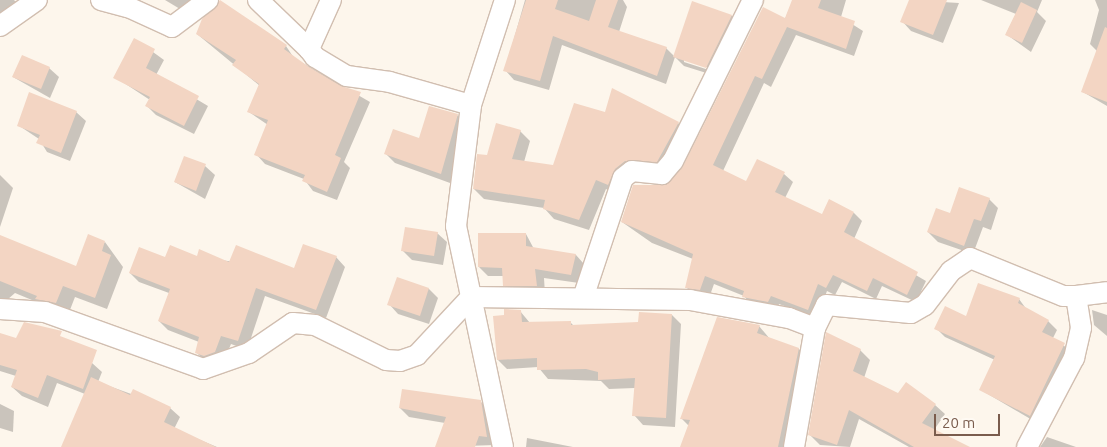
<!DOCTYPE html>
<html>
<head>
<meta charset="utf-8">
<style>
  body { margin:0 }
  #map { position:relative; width:1107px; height:447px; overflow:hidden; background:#fdf6ec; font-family:Ubuntu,sans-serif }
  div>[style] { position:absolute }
  .shadow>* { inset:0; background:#0003 }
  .building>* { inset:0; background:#f3d5c3 }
  .roads { filter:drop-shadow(1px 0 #d1beb0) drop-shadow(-1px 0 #d1beb0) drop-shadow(0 1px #d1beb0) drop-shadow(0 -1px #d1beb0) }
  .minor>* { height:20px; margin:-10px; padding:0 10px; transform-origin:10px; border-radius:10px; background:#fff }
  span { translate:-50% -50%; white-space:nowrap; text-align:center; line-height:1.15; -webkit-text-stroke:4.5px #fffaf3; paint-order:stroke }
  .scale { position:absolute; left:934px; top:414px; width:66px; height:22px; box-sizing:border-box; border:2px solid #7a5c4d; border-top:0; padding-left:6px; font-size:15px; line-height:18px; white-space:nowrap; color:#7a5c4d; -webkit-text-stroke:4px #fffaf3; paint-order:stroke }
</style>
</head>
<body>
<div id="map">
  <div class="shadow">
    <div style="clip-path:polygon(0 0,14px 0,22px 8px,0 28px)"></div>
    <div style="clip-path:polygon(165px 0,207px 0,190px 15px)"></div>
    <div style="clip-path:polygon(evenodd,525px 0,623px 0,627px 7px,619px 32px,666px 48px,675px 57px,693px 3px,732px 16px,741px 25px,716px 76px,684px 66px,675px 57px,666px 84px,562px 45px,549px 90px,514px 80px,505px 70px,525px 0,684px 59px,712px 69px,712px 71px,684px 62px,684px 59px)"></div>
    <div style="clip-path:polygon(793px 0,846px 0,841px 17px,863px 31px,854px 56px,796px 35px,771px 87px,764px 83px,723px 171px,746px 182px,784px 174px,793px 182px,785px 198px,822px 216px,854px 213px,862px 221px,854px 239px,926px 281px,916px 302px,882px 286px,876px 299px,842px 282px,835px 295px,827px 291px,817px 318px,779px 304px,777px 310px,752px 306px,744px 296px,714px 284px,709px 298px,695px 296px,687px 288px,693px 259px,652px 243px,622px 222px,683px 169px,785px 19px)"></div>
    <div style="clip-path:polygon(910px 0,959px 3px,943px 43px,911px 31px,902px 21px)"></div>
    <div style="clip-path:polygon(981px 0,1042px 0,1037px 12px,1046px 21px,1031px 52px,1006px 34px,1016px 14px)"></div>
    <div style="clip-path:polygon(1095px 0,1107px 0,1107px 106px,1083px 92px,1097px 51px,1090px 44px,1099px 10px)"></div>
    <div style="clip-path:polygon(197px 34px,286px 46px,294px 58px,370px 102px,344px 162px,350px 168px,337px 200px,313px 191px,304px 179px,265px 164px,256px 154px,268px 125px,249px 112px,260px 86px)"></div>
    <div style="clip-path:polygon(135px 39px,164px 60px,156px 75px,208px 106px,194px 134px,156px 115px,147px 106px,150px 100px,115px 77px)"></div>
    <div style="clip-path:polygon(49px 68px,59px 77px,50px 98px,13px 77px)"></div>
    <div style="clip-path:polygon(76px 112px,86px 121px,70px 161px,47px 152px,39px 139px,18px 125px)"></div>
    <div style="clip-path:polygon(606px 114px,678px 123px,689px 133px,667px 171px,636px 171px,618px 195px,606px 189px,589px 230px,554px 219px,544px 208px,484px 199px,474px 189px,488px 157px,520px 131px,530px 141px,524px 162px,554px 167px)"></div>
    <div style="clip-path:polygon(457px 115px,467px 124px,450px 183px,395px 163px,385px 153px,420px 140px)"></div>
    <div style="clip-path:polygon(205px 166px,215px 175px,205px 199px,175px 182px)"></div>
    <div style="clip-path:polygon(0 175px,13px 188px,0 227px)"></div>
    <div style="clip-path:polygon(989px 199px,998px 208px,991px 230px,983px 227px,973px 254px,938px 242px,928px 232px,951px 215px)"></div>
    <div style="clip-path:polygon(437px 233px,447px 242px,443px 265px,412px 260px,402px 250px)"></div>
    <div style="clip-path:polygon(526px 234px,534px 249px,576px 255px,584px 264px,579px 283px,544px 278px,545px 294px,513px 294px,504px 285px,504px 276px,488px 276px,479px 267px)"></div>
    <div style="clip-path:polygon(0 237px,76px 267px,105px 242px,123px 267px,107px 309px,75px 297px,68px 315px,15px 293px,0 306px)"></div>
    <div style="clip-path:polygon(198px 257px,295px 270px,336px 257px,345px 267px,326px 318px,265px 296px,247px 350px,231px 344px,224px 361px,206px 362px,197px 353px,199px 342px,168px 330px,159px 321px,169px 293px,139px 282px,130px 273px,166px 259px)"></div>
    <div style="clip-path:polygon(398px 278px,429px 289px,438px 298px,429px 324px,398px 314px,389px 304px)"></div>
    <div style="clip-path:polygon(1019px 299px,1027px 310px,1048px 321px,1057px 330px,1053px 338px,1074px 353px,1039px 424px,981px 390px,995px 360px,945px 337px,936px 328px)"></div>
    <div style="clip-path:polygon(1092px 310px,1107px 315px,1107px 336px,1094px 325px)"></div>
    <div style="clip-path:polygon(520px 311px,530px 323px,571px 323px,574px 326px,640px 323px,672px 315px,681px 324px,675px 427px,643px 425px,634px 415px,635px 388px,609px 389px,601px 381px,548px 379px,538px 367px,507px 369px,498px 360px,505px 316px)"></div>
    <div style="clip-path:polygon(759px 326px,770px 339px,799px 349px,810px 361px,794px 447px,682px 447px,689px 426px,682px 419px)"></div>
    <div style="clip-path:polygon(0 335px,92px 363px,102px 372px,98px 382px,170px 408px,180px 417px,174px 429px,217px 447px,62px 447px,85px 394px,57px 383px,48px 407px,22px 396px,12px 387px,16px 376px,0 371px)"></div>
    <div style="clip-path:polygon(860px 350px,870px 360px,864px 378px,898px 395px,935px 405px,945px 414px,934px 430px,960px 447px,909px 447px,859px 419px,850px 447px,820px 445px,810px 435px)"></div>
    <div style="clip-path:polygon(480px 401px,489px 410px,495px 445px,437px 447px,445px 423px,409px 417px,400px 408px)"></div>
    <div style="clip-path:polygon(0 404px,14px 411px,13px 432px,0 428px)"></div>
    <div style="clip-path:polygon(1047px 437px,1076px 447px,1040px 447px)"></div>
    <div style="clip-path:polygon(527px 438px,573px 447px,526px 447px)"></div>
  </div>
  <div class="building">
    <div style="clip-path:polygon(220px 0,287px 45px,284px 49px,309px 67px,341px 86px,361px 92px,335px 155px,341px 158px,327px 192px,302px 181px,305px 175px,254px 155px,268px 120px,247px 112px,259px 84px,232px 65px,236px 60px,196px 34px,202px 19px)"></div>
    <div style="clip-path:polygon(526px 0,558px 0,555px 9px,589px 21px,596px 0,618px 0,608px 27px,667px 47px,657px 76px,553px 36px,540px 81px,503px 71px)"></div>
    <div style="clip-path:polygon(792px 0,821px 0,818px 8px,855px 21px,846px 49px,787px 27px,762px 79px,755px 76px,713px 165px,746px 181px,757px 159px,785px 172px,775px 192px,822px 214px,829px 199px,854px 212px,844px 232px,918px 272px,907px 295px,873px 278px,867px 291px,833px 275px,826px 288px,818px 284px,808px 310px,771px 296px,768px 302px,742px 297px,744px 291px,705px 276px,700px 290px,685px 288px,693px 254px,621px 222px,633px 185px,666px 185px,682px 168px,763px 7px,785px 18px)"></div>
    <div style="clip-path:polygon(909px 0,947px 0,933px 35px,900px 22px)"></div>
    <div style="clip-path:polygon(692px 1px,732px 15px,706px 68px,673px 57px)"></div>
    <div style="clip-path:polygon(1021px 2px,1037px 10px,1022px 43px,1005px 35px)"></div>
    <div style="clip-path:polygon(1105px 27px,1107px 28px,1107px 102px,1081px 92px)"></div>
    <div style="clip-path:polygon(134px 38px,155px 49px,146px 68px,199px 96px,184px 126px,145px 106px,150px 97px,113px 78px)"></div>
    <div style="clip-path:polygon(22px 55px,50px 67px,41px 89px,12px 77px)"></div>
    <div style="clip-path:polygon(612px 88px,679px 122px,657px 162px,625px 161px,615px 169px,608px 185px,596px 180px,579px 220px,543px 209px,545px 200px,473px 189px,477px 154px,487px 155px,496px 123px,521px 130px,512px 159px,553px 165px,574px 103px,605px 112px)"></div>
    <div style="clip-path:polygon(29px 92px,77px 111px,61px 153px,36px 143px,40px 135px,17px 126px)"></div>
    <div style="clip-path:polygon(429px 106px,458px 114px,441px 174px,384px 154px,393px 129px,419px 138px)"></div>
    <div style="clip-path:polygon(184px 156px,206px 164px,196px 191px,174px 182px)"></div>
    <div style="clip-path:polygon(959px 187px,990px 198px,981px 221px,974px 219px,964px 246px,927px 232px,936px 208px,950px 213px)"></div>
    <div style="clip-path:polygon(405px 227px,438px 232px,434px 256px,401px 251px)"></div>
    <div style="clip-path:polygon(478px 233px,526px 233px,526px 246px,576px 254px,571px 275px,535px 269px,537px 286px,503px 286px,502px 268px,478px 267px)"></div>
    <div style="clip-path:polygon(88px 234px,105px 241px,102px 251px,111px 255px,95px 298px,63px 286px,56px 303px,35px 299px,37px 296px,0 281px,0 235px,76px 266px)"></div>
    <div style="clip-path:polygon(303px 244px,337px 256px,316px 310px,256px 288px,238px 341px,221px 336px,215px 352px,204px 356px,195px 353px,199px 337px,158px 321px,170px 289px,129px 273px,139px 247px,165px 257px,170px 245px,197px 256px,199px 249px,229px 262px,236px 245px,294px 268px)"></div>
    <div style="clip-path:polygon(397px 277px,429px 288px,420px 316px,387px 305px)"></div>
    <div style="clip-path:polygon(978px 283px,1020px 298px,1018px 303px,1049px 320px,1042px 332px,1065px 343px,1030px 416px,979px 390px,995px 356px,934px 329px,945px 306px,966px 316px)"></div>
    <div style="clip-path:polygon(504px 309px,521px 310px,522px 322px,571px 321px,571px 325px,638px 322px,639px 312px,672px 314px,666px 418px,632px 416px,635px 378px,598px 380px,598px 372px,586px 369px,537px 370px,537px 358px,497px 360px,493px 316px,504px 315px)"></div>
    <div style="clip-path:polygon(717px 317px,760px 325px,757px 333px,799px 348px,778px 447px,680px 447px,690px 420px,680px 419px)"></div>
    <div style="clip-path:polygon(24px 322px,62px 331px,60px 336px,97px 350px,83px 389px,47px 375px,38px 398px,11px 387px,17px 370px,0 365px,0 333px,16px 338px)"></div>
    <div style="clip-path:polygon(826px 332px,861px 349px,853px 371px,898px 393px,906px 382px,936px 404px,922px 423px,970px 447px,914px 447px,849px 410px,837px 445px,808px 435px)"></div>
    <div style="clip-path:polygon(91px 377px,130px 395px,133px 389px,171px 407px,164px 422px,216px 447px,61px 447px)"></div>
    <div style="clip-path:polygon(402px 389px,481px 400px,487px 437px,479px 436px,475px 447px,435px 447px,446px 417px,399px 408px)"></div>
  </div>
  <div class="roads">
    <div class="minor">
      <div style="left:101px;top:0;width:28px;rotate:15deg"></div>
      <div style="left:128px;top:7px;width:48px;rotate:24.4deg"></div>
      <div style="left:172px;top:27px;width:45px;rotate:-36.9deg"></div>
      <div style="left:258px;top:0;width:71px;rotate:43.9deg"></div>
      <div style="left:331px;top:0;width:54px;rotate:114.2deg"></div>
      <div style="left:309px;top:49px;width:10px;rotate:53deg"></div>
      <div style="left:315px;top:57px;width:37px;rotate:31deg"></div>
      <div style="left:347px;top:76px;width:43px;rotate:7.9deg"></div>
      <div style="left:390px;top:82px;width:84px;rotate:15.9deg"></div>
      <div style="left:0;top:26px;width:45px;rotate:-35.1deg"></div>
      <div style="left:1076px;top:296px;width:31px;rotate:-7deg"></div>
      <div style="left:583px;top:298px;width:126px;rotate:-71.6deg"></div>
      <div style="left:623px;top:178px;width:11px;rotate:-38deg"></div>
      <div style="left:632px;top:171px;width:30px;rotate:6deg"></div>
      <div style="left:662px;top:174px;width:17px;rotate:-50deg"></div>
      <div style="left:673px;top:161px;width:180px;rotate:-63.6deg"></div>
      <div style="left:0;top:309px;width:45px;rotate:3.8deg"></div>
      <div style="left:45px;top:312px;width:168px;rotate:19.8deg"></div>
      <div style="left:203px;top:369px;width:49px;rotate:-19.2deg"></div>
      <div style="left:249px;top:353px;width:53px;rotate:-34.3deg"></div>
      <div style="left:293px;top:323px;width:22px;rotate:5deg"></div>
      <div style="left:315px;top:325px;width:79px;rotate:26.2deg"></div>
      <div style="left:386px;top:360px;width:14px;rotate:4deg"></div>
      <div style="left:400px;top:361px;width:18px;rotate:-19deg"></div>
      <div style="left:417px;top:355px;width:79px;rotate:-47deg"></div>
      <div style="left:471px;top:297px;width:219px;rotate:0.8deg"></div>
      <div style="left:690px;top:300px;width:101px;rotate:10.3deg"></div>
      <div style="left:789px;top:318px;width:28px;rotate:21deg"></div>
      <div style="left:503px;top:447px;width:226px;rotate:-102deg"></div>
      <div style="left:456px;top:226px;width:122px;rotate:-82.9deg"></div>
      <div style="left:471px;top:105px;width:110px;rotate:-72.1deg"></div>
      <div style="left:794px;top:447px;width:121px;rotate:-80deg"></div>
      <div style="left:815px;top:328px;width:25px;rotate:-64deg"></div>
      <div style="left:826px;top:305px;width:85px;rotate:5.4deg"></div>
      <div style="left:911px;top:313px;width:16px;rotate:-30deg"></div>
      <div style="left:925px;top:305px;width:43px;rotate:-52.6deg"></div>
      <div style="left:951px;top:271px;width:23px;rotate:-34deg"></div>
      <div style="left:970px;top:258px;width:100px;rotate:22.2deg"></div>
      <div style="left:1063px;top:296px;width:13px"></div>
      <div style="left:1076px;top:296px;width:32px;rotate:81deg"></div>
      <div style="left:1081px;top:328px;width:31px;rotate:103deg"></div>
      <div style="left:1074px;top:358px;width:101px;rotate:117.8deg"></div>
    </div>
  </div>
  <div class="scale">20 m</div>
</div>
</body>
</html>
